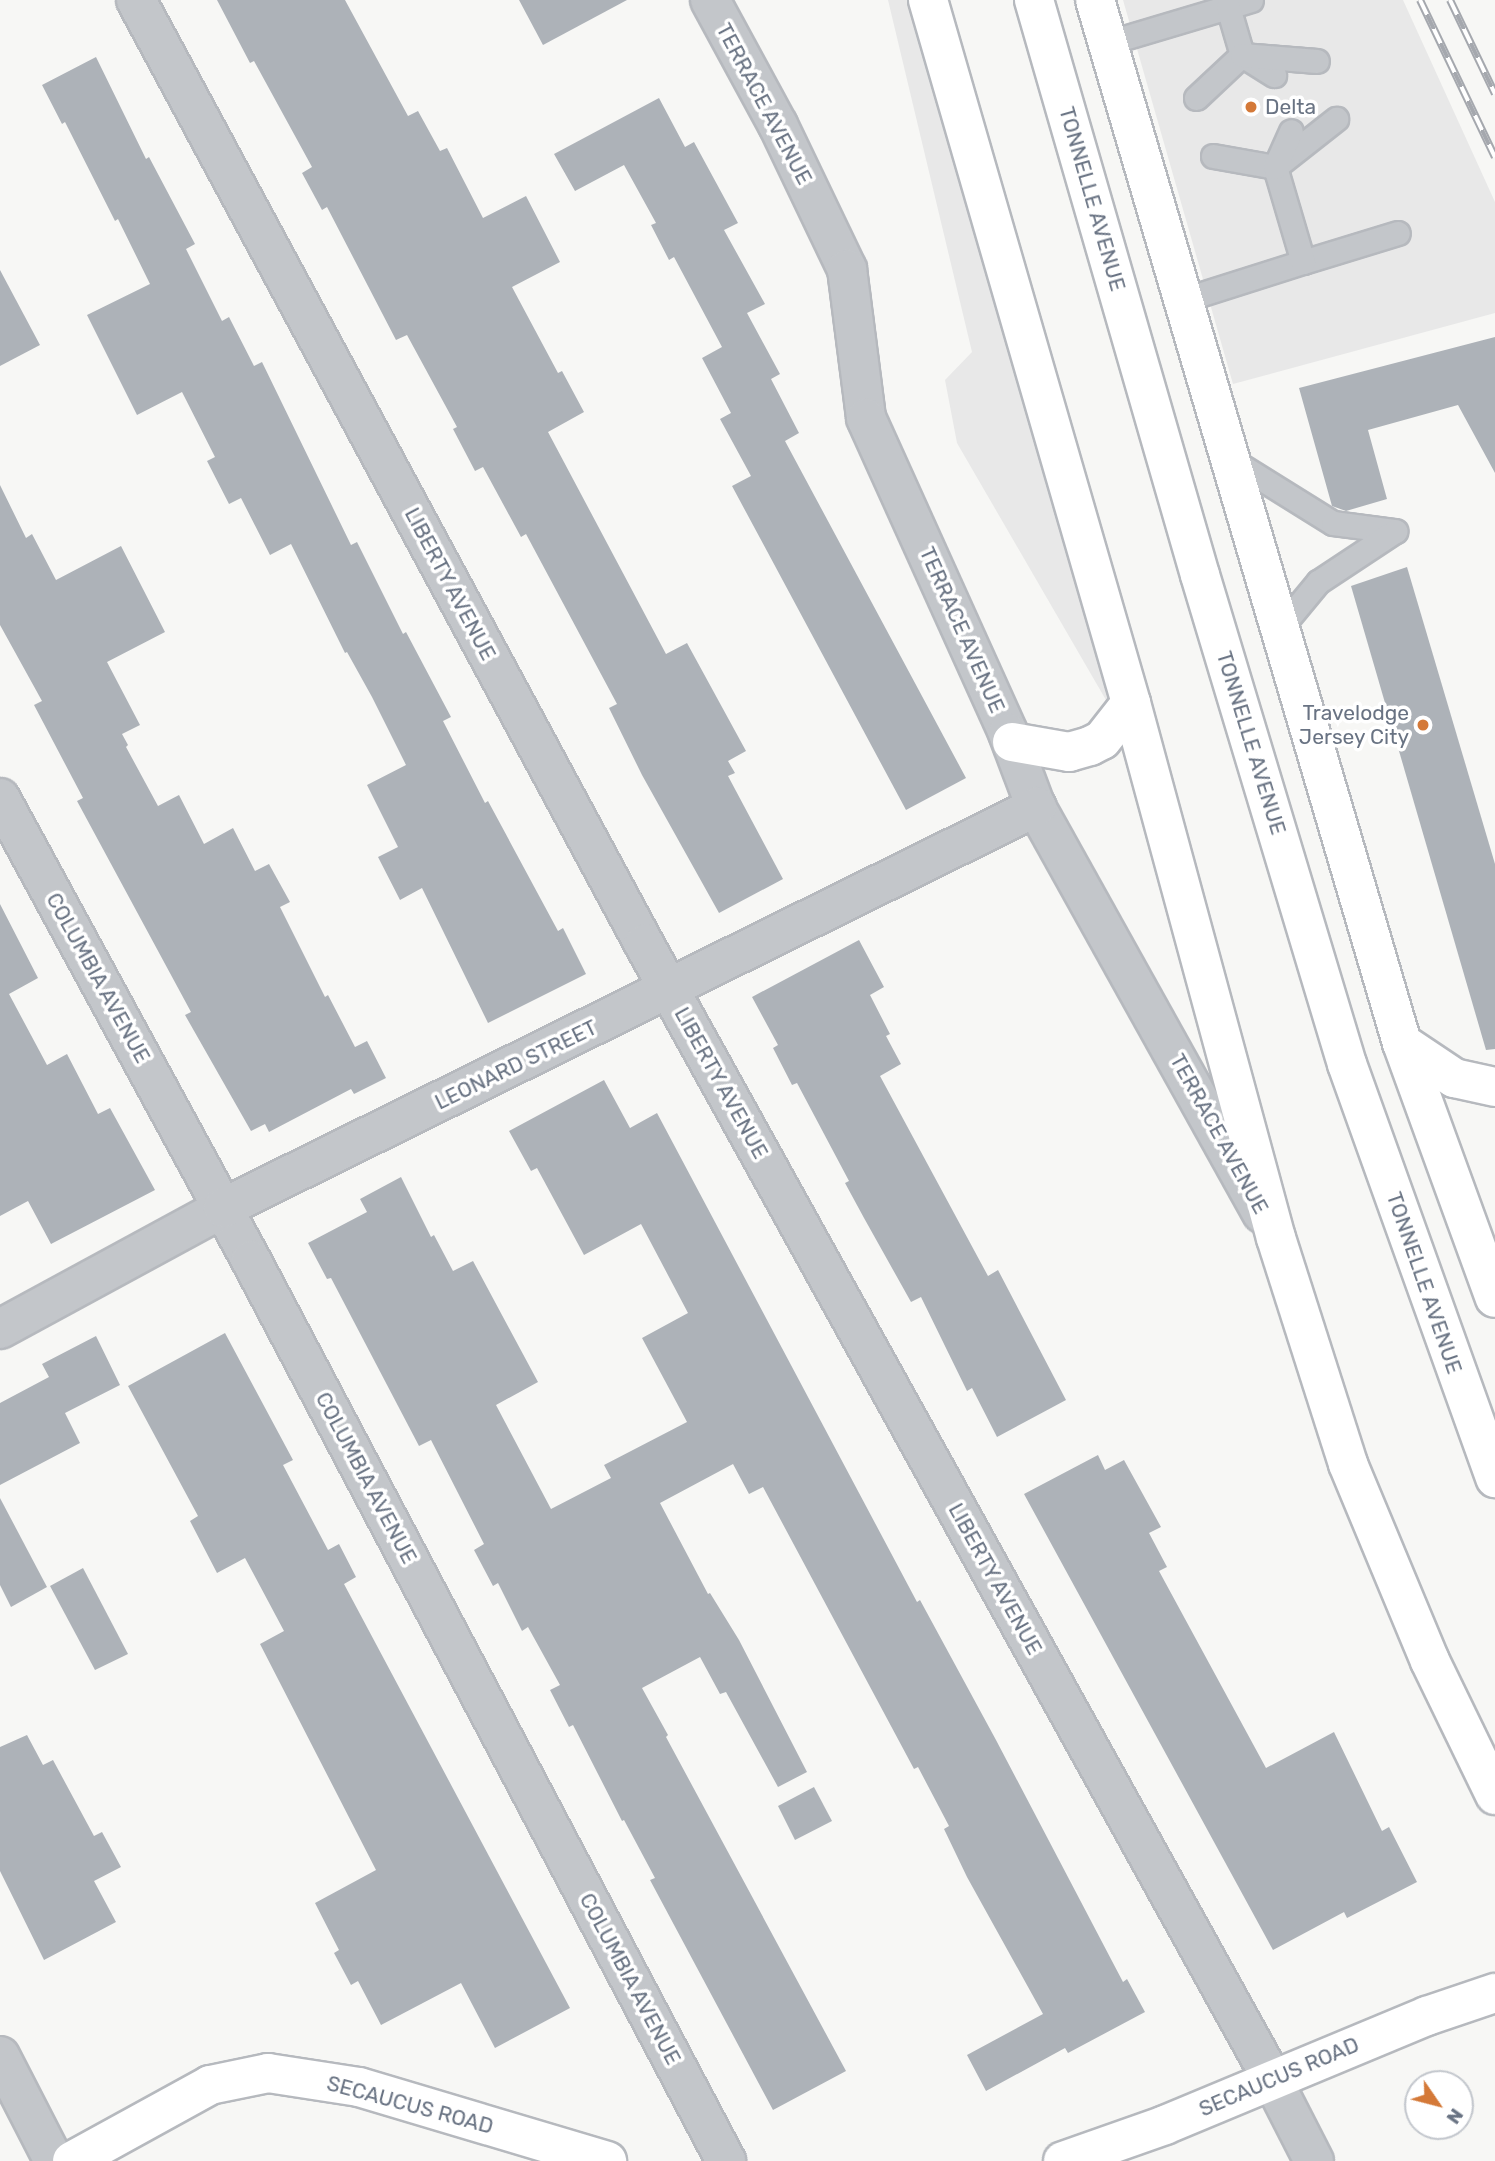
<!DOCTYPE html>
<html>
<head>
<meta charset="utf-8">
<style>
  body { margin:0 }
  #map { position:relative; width:1495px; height:2161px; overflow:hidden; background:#f7f7f5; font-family:Rubik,sans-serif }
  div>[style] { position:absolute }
  .built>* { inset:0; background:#e8e8e8 }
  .building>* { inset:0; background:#adb2b8 }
  .roads { filter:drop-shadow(2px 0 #b6b9be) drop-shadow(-2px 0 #b6b9be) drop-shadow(0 2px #b6b9be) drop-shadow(0 -2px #b6b9be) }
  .service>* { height:23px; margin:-11.5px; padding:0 11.5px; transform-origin:11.5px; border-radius:11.5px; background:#c3c6ca }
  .minor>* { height:38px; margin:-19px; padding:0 19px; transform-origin:19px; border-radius:19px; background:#c3c6ca }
  .tertiary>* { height:38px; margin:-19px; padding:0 19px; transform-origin:19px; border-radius:19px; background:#c3c6ca }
  .secondary>* { height:38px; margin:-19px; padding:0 19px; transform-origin:19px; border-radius:19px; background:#fff }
  .trunk>* { height:38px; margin:-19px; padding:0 19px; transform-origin:19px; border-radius:19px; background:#fff }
  .rail>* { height:8px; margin-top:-4px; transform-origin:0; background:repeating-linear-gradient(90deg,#fff 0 16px,#a5a8ae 0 32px); box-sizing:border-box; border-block:2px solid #a5a8ae }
  .dots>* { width:19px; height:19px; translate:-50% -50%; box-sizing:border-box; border:4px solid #fff; border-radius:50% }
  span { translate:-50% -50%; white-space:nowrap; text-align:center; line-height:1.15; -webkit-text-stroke:7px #fff; paint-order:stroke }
  .street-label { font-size:21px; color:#697383 }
  .poi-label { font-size:21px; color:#697383 }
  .left { translate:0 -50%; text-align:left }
  .right { translate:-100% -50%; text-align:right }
  .north { position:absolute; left:1404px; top:2070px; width:70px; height:70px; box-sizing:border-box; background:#fff; border:2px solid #c3c7cd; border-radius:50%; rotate:125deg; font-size:19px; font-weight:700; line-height:28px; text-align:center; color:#697383 }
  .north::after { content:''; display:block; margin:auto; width:24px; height:32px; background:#d47938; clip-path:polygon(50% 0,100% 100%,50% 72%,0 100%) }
</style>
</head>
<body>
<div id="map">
  <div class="built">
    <div style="clip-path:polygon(888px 0,933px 0,1128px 738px,957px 443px,945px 380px,972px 352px)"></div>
    <div style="clip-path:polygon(1123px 0,1403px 0,1495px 202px,1495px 313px,1233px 384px)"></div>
  </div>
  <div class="building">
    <div style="clip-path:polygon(217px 0,345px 0,408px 116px,418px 111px,440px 151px,447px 148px,483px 218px,526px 196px,560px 262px,512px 287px,558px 373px,562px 371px,584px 412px,548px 432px,666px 654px,687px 643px,746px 751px,728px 761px,735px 773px,728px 776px,783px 879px,719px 913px,642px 775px,609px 708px,617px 704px,526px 534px,521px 537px,483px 467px,475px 471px,453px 429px,457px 427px,407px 335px,396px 340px,327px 207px,322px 210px,302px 173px,312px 167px,254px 61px,250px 63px)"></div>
    <div style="clip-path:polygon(519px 0,627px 0,543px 45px)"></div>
    <div style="clip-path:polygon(96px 57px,146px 159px,149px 157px,195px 244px,186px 249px,222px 321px,229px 317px,254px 366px,262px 362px,351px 545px,357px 542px,403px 634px,406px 632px,451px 717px,443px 721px,485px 803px,488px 801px,558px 931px,563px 928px,586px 974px,488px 1023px,422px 888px,400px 900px,378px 857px,398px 847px,367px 785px,406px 765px,372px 697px,347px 652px,345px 653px,291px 544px,270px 555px,241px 498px,229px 504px,207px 461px,215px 457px,182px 392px,137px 415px,87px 315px,150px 284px,118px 219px,115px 221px,65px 122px,62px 124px,42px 85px)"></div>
    <div style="clip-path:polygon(659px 98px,685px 147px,694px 142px,738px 223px,724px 230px,765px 304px,747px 313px,780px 374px,771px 379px,799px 433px,785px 441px,966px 778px,906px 810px,732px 486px,751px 476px,720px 419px,731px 413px,702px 358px,722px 347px,674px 257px,669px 260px,651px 225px,656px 223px,624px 165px,575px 191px,554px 154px)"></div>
    <div style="clip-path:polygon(0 270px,40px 345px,0 366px)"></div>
    <div style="clip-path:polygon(1495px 337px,1495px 473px,1458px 405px,1368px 430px,1387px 499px,1346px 511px,1332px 506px,1299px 388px)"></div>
    <div style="clip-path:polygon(0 485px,26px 538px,32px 534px,56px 580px,121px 546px,165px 632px,107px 662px,140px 725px,122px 734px,128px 745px,126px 747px,158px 806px,179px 795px,204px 844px,233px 828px,255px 871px,269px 864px,290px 902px,280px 907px,325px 997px,328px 995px,355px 1047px,367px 1041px,386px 1078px,354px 1094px,351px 1089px,269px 1132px,265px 1124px,251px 1131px,185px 1015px,191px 1012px,77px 801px,83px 798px,34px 705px,42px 701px,0 625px)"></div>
    <div style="clip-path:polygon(1407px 567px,1495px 864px,1495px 1049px,1486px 1050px,1351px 586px)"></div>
    <div style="clip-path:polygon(0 904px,38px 978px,9px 994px,47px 1065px,67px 1054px,98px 1114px,110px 1108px,155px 1190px,51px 1244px,28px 1201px,0 1216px)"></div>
    <div style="clip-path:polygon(859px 940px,884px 987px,870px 995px,890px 1034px,886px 1036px,901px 1064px,880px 1076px,988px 1276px,998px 1270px,1066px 1400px,997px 1437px,972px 1388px,967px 1391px,921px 1297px,911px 1302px,864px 1218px,845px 1183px,849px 1181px,797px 1083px,792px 1085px,773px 1048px,778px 1045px,752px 997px)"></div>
    <div style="clip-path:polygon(604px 1080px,630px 1128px,657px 1113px,917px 1602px,920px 1600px,996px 1740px,1123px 1982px,1127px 1979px,1145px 2012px,1068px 2053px,1065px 2048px,986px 2091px,967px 2055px,1043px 2014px,967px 1877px,944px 1829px,949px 1826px,918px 1767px,914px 1769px,763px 1487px,749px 1494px,733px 1464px,660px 1503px,708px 1594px,710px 1593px,739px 1640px,807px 1772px,778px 1787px,726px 1692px,720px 1694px,700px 1657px,642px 1688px,668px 1735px,666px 1737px,846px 2071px,773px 2110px,650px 1880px,655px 1878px,624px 1820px,622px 1821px,573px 1725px,569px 1727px,550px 1690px,560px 1685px,528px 1627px,522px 1631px,498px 1583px,493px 1586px,474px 1550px,484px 1544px,431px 1440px,419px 1446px,331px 1278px,327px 1279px,308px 1243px,367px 1212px,360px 1199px,401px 1177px,431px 1237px,434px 1235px,453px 1271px,473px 1261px,538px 1382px,496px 1405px,551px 1509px,611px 1478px,604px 1465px,687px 1422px,642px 1338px,688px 1313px,641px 1224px,584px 1255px,537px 1168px,531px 1171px,509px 1131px)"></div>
    <div style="clip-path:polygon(225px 1333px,293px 1460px,283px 1465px,328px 1550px,339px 1544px,356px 1577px,344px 1584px,570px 2008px,495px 2048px,461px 1983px,381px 2025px,358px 1981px,351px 1985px,334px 1953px,339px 1950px,315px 1903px,376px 1870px,260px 1644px,284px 1631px,245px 1558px,217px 1573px,190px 1521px,198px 1516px,128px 1386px)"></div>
    <div style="clip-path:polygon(96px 1336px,120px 1385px,65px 1413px,80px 1443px,0 1485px,0 1403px,49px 1377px,42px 1364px)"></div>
    <div style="clip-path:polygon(1098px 1455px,1105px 1470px,1124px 1460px,1161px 1527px,1149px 1533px,1167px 1567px,1159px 1571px,1266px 1768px,1334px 1732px,1382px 1831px,1389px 1827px,1417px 1882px,1347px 1918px,1344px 1912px,1273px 1950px,1024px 1494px)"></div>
    <div style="clip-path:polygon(0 1498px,47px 1587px,11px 1607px,0 1585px)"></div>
    <div style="clip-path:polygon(83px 1568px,128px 1654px,95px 1670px,50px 1586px)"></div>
    <div style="clip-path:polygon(27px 1735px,43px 1765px,53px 1760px,94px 1836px,102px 1832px,121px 1867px,94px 1881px,116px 1922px,44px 1960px,0 1871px,0 1747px)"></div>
    <div style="clip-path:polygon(814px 1787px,832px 1821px,795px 1840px,778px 1806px)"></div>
  </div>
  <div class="roads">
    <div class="service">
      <div style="left:1228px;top:7px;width:24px;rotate:-17deg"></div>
      <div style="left:1107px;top:43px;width:126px;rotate:-16.6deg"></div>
      <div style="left:1228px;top:7px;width:50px;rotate:73.7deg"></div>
      <div style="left:1242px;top:55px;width:38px;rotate:32deg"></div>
      <div style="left:1196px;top:98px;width:63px;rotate:-43.1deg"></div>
      <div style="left:1242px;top:55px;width:75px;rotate:4.6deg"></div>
      <div style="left:1213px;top:156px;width:63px;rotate:10.1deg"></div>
      <div style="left:1275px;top:167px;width:78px;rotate:-38.2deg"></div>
      <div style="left:1303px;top:262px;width:99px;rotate:-17deg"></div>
      <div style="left:1183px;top:300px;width:126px;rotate:-17.6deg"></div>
      <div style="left:1303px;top:262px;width:99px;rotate:-106.4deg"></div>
      <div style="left:1275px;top:167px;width:39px;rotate:-66deg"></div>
      <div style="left:1230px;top:459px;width:121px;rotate:31.9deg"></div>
      <div style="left:1333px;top:523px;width:63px;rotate:7.4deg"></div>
      <div style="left:1280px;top:628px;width:60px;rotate:-50.4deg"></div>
      <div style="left:1318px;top:582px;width:92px;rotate:-33.5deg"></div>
    </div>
    <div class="minor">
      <div style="left:136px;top:0;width:1072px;rotate:61.71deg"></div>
      <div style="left:644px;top:944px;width:1297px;rotate:61.04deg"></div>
      <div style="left:1272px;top:2079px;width:92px;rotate:62.9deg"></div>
      <div style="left:710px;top:0;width:142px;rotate:61.5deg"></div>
      <div style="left:778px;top:125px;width:160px;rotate:64.4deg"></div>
      <div style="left:847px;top:269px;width:150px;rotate:82.7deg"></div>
      <div style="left:866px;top:418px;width:346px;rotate:65.7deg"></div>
      <div style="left:1008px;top:733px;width:79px;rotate:69.3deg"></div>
      <div style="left:1036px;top:807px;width:465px;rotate:60.9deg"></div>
      <div style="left:0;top:798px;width:526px;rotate:61.49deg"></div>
      <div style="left:251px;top:1260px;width:1019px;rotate:62.2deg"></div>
      <div style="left:0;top:1329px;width:254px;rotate:-28.5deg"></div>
      <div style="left:223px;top:1208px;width:907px;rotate:-26.25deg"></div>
    </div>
    <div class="tertiary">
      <div style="left:0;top:2056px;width:118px;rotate:62.8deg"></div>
    </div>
    <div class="secondary">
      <div style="left:72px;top:2161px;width:158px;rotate:-28.8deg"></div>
      <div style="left:210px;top:2085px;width:59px;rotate:-11.7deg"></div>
      <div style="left:268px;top:2073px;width:92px;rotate:8.7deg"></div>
      <div style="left:359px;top:2087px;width:259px;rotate:16.6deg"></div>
      <div style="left:1063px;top:2161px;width:108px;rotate:-19.4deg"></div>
      <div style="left:1165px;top:2125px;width:284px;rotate:-22.6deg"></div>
      <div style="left:1427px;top:2016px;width:72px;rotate:-18.7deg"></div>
    </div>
    <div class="trunk">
      <div style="left:928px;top:0;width:732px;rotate:73.89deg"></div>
      <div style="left:1131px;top:703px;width:554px;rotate:74.84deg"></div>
      <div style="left:1276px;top:1238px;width:237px;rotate:72.3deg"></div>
      <div style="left:1348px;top:1464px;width:213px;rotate:67.4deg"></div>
      <div style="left:1430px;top:1661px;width:149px;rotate:64.1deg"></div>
      <div style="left:1034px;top:0;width:598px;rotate:73.9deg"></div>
      <div style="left:1200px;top:575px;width:511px;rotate:73.27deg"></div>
      <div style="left:1347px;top:1064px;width:440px;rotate:70.3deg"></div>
      <div style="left:1095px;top:0;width:1087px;rotate:73.6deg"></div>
      <div style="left:1402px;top:1043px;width:271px;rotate:70deg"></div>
      <div style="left:1012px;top:742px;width:58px;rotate:10deg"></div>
      <div style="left:1069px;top:752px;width:22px;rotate:-16deg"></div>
      <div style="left:1090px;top:746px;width:13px;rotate:-27deg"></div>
      <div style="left:1102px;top:740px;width:47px;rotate:-51.9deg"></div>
      <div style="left:1402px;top:1043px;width:63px;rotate:33.9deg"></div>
      <div style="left:1454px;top:1078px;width:42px;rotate:12.4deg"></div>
    </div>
  </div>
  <div class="rail">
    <div style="left:1420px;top:0;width:174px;rotate:64.5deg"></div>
    <div style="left:1450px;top:0;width:104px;rotate:64.4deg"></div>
  </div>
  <div class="dots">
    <div style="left:1251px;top:107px;background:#d47938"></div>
    <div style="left:1423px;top:725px;background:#d47938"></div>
  </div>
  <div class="street-label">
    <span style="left:764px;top:104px;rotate:62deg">TERRACE AVENUE</span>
    <span style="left:1092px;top:199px;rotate:74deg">TONNELLE AVENUE</span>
    <span style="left:450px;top:584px;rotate:62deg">LIBERTY AVENUE</span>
    <span style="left:962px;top:630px;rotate:66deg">TERRACE AVENUE</span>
    <span style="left:1251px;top:743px;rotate:73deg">TONNELLE AVENUE</span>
    <span style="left:98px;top:978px;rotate:61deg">COLUMBIA AVENUE</span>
    <span style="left:516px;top:1065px;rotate:-26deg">LEONARD STREET</span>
    <span style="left:721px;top:1083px;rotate:61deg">LIBERTY AVENUE</span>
    <span style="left:1219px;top:1134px;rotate:61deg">TERRACE AVENUE</span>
    <span style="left:1424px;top:1283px;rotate:71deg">TONNELLE AVENUE</span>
    <span style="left:366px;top:1478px;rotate:62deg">COLUMBIA AVENUE</span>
    <span style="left:995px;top:1579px;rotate:61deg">LIBERTY AVENUE</span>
    <span style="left:630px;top:1979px;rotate:62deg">COLUMBIA AVENUE</span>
    <span style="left:1279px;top:2077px;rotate:-23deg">SECAUCUS ROAD</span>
    <span style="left:410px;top:2105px;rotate:15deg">SECAUCUS ROAD</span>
  </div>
  <div class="poi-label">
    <span class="left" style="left:1265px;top:107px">Delta</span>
    <span class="right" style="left:1409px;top:725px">Travelodge<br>Jersey City</span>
  </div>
  <div class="north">N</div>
</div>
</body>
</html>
